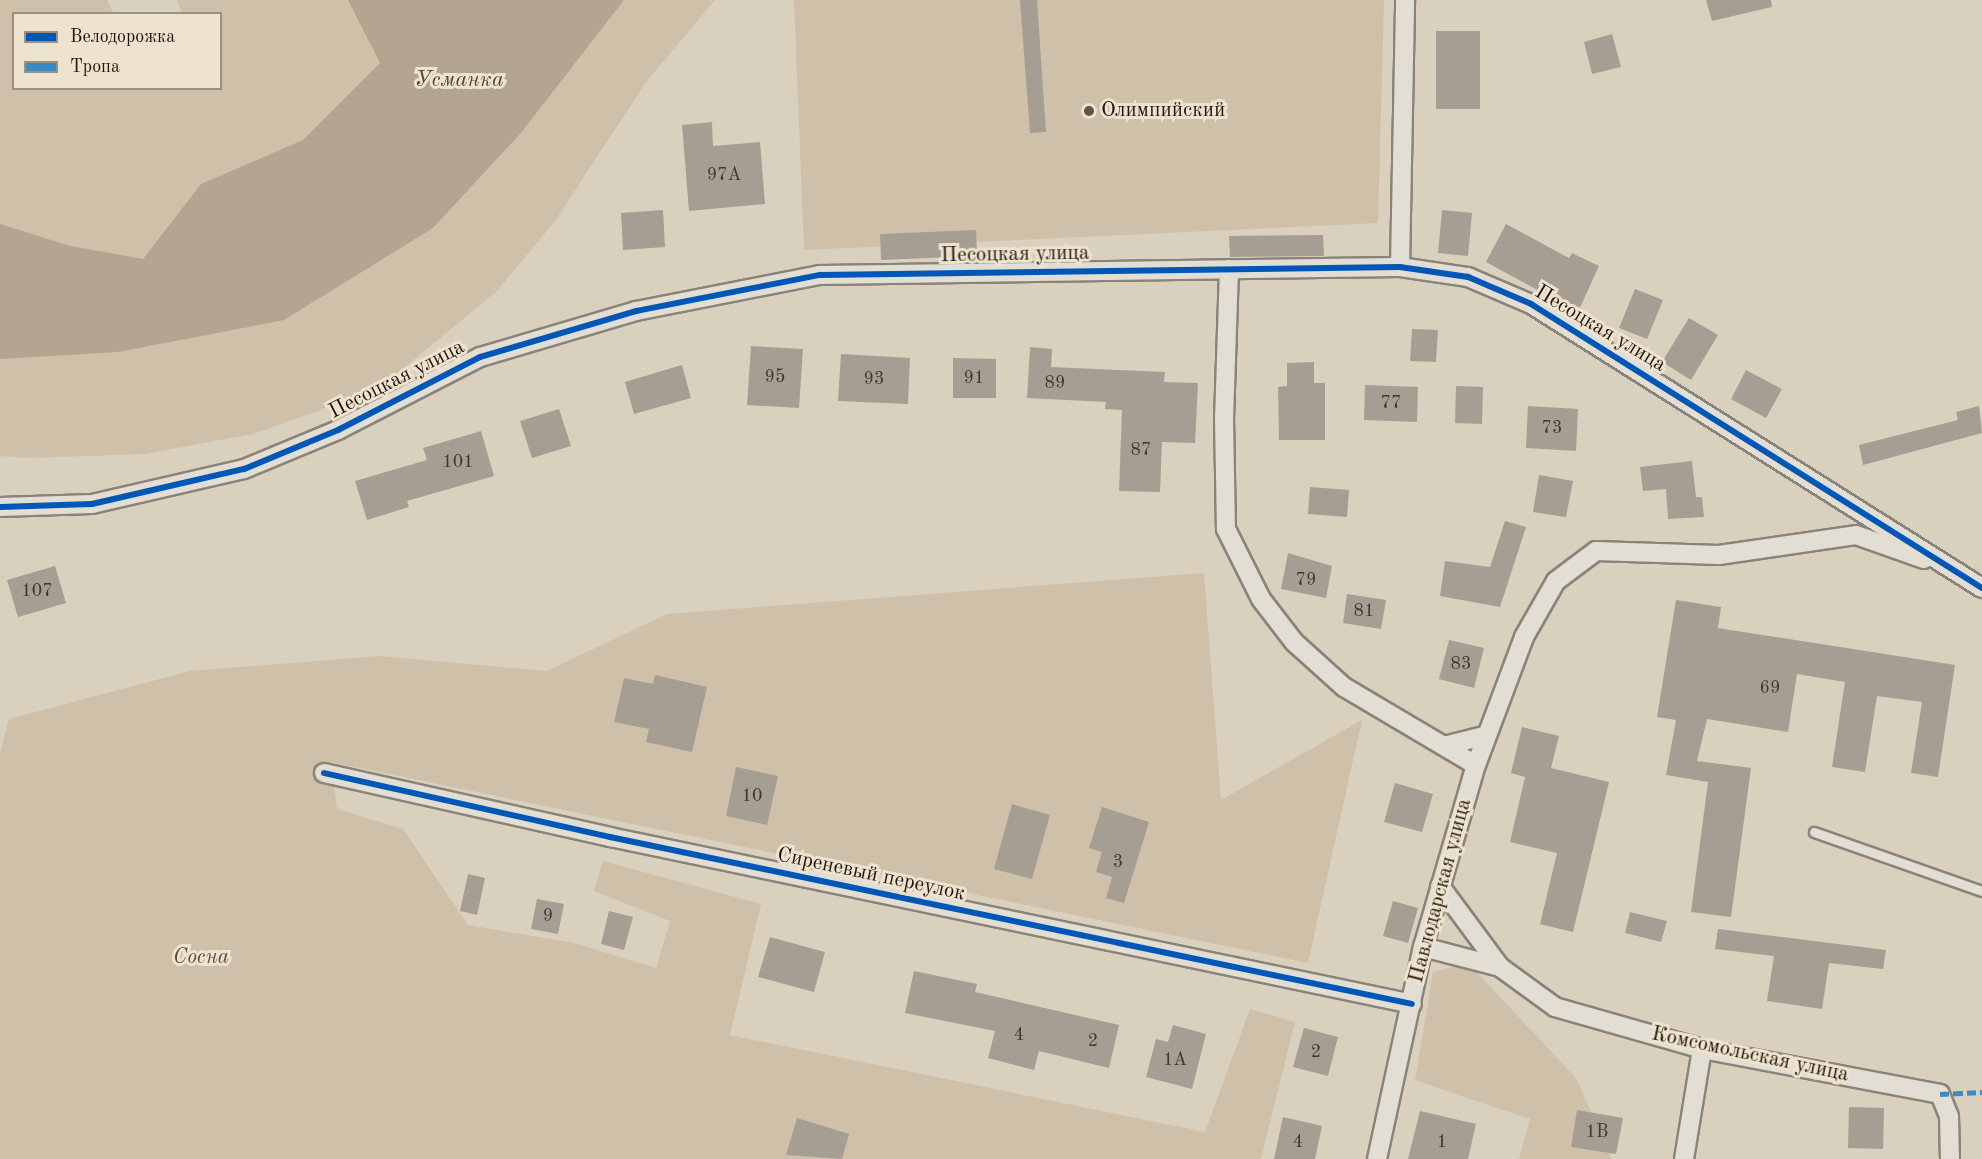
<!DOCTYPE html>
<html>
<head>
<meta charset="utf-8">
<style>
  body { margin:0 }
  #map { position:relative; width:1982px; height:1159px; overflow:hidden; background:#dad0be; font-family:"Old Standard TT",serif }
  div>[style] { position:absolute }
  .green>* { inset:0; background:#cec0a9 }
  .water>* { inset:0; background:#b3a58f }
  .building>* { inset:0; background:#a69e93 }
  .roads { filter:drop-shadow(2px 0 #8a8379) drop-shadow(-2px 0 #8a8379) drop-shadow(0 2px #8a8379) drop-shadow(0 -2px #8a8379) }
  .service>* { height:9px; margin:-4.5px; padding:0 4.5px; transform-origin:4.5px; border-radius:4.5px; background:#e2ded4 }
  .minor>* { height:18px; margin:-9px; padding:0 9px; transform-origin:9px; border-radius:9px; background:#e2ded4 }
  .quiet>* { height:4.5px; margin-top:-2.25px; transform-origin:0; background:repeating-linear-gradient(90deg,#398bc7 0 9px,transparent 0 13.5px) }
  .cycleway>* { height:6px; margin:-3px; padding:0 3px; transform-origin:3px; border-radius:3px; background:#0057b8 }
  .dots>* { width:16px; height:16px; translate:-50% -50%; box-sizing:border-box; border:3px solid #eee3ce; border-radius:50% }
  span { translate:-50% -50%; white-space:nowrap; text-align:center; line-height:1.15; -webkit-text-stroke:6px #eee3ce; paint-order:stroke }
  .number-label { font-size:18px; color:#42362f }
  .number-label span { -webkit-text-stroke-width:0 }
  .poi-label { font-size:21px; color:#21140e }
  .left { translate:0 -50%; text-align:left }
  .street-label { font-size:21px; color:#21140e }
  .park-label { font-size:21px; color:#5a4c3e; font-style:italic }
  .water-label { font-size:22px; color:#55473a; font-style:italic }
  .legend { position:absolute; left:12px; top:12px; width:210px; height:78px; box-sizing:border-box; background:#eee3ce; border:2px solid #9c9081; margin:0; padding:8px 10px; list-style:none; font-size:18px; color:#21140e }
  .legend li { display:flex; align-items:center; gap:12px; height:30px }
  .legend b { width:30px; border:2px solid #9c9081 }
</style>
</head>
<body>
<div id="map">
  <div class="green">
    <div style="clip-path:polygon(0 0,107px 0,113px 13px,14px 14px,14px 88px,220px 88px,220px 14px,182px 13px,177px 0,715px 0,646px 82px,555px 221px,496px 292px,399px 372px,354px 398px,253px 434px,145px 454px,26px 458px,0 456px)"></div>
    <div style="clip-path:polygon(794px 0,1384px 0,1378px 223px,804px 250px)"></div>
    <div style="clip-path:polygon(1204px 573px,1221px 800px,1362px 720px,1308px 963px,331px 762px,337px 809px,403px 829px,468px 925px,574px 943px,656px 968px,670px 921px,594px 891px,603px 861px,761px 904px,730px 1035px,1205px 1132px,1250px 1009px,1295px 1022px,1261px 1159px,0 1159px,0 752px,9px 719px,190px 671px,379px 656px,547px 671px,667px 614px)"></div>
    <div style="clip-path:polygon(1468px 963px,1576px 1078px,1612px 1159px,1519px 1159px,1530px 1119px,1415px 1080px,1433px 972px)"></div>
  </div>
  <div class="water">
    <div style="clip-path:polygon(348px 0,624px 0,520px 134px,433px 228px,284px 320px,118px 352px,0 359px,0 224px,70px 246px,143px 259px,201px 184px,303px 140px,380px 63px)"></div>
  </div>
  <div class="building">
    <div style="clip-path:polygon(1020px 0,1037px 0,1046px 132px,1030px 133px)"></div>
    <div style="clip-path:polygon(1706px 0,1771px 0,1772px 7px,1712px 21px)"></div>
    <div style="clip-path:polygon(1436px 31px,1480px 31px,1480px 109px,1436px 109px)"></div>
    <div style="clip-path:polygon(1612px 34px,1621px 67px,1592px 74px,1584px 42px)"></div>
    <div style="clip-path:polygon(712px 122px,713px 146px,760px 142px,765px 204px,689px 211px,682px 125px)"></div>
    <div style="clip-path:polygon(663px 210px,665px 247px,623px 250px,621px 213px)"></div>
    <div style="clip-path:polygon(1442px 210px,1472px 213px,1468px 256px,1438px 253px)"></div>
    <div style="clip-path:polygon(1506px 224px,1569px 258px,1572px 253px,1599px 266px,1578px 312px,1486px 262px)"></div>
    <div style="clip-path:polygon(976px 230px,977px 256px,881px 260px,880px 234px)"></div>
    <div style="clip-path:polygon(1323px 235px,1324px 256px,1230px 257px,1229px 236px)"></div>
    <div style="clip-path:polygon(1635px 289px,1663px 300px,1647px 339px,1619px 328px)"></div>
    <div style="clip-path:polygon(1689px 318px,1718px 335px,1691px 380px,1662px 362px)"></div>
    <div style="clip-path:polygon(1412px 329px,1438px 330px,1436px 362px,1410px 361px)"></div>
    <div style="clip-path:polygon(751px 346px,803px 349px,799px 408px,747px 405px)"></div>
    <div style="clip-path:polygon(1030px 347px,1052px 349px,1051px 367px,1165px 372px,1164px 382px,1198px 383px,1195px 443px,1162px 442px,1160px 492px,1119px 491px,1122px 410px,1105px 409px,1106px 402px,1027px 398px)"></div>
    <div style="clip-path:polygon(841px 354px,910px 358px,908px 404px,838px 401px)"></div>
    <div style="clip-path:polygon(953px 358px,996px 359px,996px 398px,953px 398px)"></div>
    <div style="clip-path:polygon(1314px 362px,1314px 383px,1325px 383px,1325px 440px,1279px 440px,1278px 387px,1287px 386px,1287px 363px)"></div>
    <div style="clip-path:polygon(682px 365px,691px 398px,634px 414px,625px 382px)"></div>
    <div style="clip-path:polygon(1746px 370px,1782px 389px,1766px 418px,1731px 399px)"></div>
    <div style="clip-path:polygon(1365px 385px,1418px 387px,1417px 422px,1364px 420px)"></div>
    <div style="clip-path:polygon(1456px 386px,1483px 387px,1482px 424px,1455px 423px)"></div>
    <div style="clip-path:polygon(1528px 406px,1578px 409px,1576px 451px,1526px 448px)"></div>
    <div style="clip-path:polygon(1979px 406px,1982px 433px,1863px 465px,1859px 445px,1958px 420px,1956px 412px)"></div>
    <div style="clip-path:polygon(559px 409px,571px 446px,532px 458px,520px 421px)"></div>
    <div style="clip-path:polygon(481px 431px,494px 476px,407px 501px,409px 507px,367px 520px,355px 481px,427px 460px,423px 448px)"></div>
    <div style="clip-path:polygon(1692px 461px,1696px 497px,1702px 497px,1704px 517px,1668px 519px,1666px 489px,1643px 491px,1640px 467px)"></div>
    <div style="clip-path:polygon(1539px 475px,1573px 481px,1566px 517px,1533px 512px)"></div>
    <div style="clip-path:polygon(1310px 487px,1349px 490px,1347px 517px,1308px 514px)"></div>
    <div style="clip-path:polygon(1505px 521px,1526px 527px,1500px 607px,1440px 596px,1445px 561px,1490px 567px)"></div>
    <div style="clip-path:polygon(1288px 553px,1332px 566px,1326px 598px,1281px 589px)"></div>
    <div style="clip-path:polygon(55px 566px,66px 603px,18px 617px,7px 580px)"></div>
    <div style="clip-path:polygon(1347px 594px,1386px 600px,1381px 629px,1343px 623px)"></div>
    <div style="clip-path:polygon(1676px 600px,1721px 607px,1718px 628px,1955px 665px,1938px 777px,1911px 773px,1922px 702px,1877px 696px,1865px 772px,1832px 767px,1845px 682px,1797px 674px,1788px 732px,1707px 719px,1697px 761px,1751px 768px,1731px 917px,1691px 912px,1708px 782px,1666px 775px,1676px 720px,1657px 717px)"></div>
    <div style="clip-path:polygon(1449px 640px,1484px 648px,1474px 688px,1439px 679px)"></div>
    <div style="clip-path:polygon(655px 675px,707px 687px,692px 752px,646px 742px,649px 729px,614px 722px,624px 678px,653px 684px)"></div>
    <div style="clip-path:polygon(1522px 727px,1559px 736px,1551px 768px,1609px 782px,1573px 932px,1540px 924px,1557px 853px,1510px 842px,1525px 777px,1511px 773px)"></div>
    <div style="clip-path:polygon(736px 767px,778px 776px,767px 825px,726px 816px)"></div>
    <div style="clip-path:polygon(1395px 783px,1433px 794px,1422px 832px,1384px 822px)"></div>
    <div style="clip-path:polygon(1012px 804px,1050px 815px,1032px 879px,994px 869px)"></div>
    <div style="clip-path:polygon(1102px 807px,1149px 822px,1124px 903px,1106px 898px,1112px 877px,1096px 872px,1102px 852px,1089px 848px)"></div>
    <div style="clip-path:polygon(468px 874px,485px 878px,477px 915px,460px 911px)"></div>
    <div style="clip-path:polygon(537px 899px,564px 904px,558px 934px,531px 929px)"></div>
    <div style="clip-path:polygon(1393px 901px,1418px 908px,1408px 943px,1383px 936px)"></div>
    <div style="clip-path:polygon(609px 911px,633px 917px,624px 950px,601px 944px)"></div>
    <div style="clip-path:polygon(1630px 912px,1667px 921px,1661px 942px,1625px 933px)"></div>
    <div style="clip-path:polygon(1718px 929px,1886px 950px,1883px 969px,1829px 963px,1822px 1009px,1767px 1001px,1774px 956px,1715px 949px)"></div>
    <div style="clip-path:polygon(770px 937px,825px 952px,814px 992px,758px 977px)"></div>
    <div style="clip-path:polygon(914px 971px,977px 984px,975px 992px,1119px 1025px,1109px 1068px,1039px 1051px,1034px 1070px,988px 1058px,995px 1031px,905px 1013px)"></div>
    <div style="clip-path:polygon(1173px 1025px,1206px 1034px,1192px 1089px,1146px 1077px,1156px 1039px,1168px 1042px)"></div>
    <div style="clip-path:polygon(1304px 1028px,1338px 1037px,1328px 1076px,1293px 1067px)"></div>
    <div style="clip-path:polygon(1849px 1107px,1884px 1108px,1883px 1149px,1848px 1148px)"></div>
    <div style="clip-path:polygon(1577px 1110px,1623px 1118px,1616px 1154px,1571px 1147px)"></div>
    <div style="clip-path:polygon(1420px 1111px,1476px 1124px,1468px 1159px,1408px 1159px)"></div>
    <div style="clip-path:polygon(1283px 1117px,1322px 1126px,1315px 1159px,1274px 1159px)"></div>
    <div style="clip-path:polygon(797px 1118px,849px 1134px,842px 1159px,786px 1155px)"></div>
  </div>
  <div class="roads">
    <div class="service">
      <div style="left:1814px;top:832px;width:178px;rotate:19.4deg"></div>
    </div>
    <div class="minor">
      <div style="left:1400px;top:267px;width:267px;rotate:-88.9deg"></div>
      <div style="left:1229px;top:269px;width:148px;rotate:91.9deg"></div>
      <div style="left:1224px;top:417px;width:112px;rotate:89deg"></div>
      <div style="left:1226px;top:529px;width:78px;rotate:63.4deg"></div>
      <div style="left:1261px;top:599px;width:54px;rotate:52.5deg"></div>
      <div style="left:1294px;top:642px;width:67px;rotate:42deg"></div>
      <div style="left:1344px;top:687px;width:153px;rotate:30.6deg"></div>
      <div style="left:0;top:507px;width:92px;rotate:-1.9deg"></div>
      <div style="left:92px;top:504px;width:156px;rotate:-13deg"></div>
      <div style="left:244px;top:469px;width:102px;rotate:-22.5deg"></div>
      <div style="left:338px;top:430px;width:160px;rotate:-27.2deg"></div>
      <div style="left:480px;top:357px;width:163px;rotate:-16.4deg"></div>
      <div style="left:636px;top:311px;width:187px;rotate:-11.1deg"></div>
      <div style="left:820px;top:275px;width:580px;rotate:-0.79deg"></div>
      <div style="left:1400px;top:267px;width:69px;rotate:8.4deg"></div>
      <div style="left:1468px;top:277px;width:69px;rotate:23.2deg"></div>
      <div style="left:1531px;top:304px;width:533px;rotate:32.2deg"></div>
      <div style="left:1444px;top:746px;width:44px;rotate:-14.3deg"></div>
      <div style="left:324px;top:773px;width:293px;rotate:12.6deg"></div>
      <div style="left:610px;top:837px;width:819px;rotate:11.76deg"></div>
      <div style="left:1440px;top:886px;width:101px;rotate:53.5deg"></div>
      <div style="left:1500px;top:967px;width:68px;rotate:36deg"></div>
      <div style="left:1555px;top:1007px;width:153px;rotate:15.9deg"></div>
      <div style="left:1702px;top:1049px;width:242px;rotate:10.7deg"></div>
      <div style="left:1940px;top:1094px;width:24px;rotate:68deg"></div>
      <div style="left:1949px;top:1116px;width:43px;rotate:88.7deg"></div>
      <div style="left:1423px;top:947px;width:80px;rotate:14.6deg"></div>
      <div style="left:1377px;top:1159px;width:217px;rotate:-77.8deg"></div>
      <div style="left:1423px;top:947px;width:190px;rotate:-73.8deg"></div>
      <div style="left:1476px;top:765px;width:137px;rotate:-69.4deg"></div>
      <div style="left:1524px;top:637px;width:64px;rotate:-60.3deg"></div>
      <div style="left:1556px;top:581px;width:50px;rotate:-36.9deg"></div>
      <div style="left:1596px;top:551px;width:123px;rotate:1.9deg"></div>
      <div style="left:1719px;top:555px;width:138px;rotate:-8.3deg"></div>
      <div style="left:1856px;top:535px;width:72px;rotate:19.4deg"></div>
      <div style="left:1684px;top:1159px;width:111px;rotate:-80.7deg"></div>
    </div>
  </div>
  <div class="quiet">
    <div style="left:1940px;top:1094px;width:42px;rotate:-2.7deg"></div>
  </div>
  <div class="cycleway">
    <div style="left:0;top:507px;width:92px;rotate:-1.9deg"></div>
    <div style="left:92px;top:504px;width:156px;rotate:-13deg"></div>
    <div style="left:244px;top:469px;width:102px;rotate:-22.5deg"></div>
    <div style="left:338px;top:430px;width:160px;rotate:-27.2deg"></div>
    <div style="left:480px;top:357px;width:163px;rotate:-16.4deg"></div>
    <div style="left:636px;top:311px;width:187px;rotate:-11.1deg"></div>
    <div style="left:820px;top:275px;width:580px;rotate:-0.79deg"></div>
    <div style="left:1400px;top:267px;width:69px;rotate:8.4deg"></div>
    <div style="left:1468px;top:277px;width:69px;rotate:23.2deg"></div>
    <div style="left:1531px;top:304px;width:533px;rotate:32.2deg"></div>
    <div style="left:324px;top:773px;width:293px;rotate:12.6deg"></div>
    <div style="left:610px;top:837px;width:819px;rotate:11.76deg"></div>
  </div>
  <div class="dots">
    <div style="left:1089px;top:111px;background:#62564c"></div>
  </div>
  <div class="number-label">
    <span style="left:724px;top:175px">97А</span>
    <span style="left:775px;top:377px">95</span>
    <span style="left:974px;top:378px">91</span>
    <span style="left:874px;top:379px">93</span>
    <span style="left:1055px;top:383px">89</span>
    <span style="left:1391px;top:403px">77</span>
    <span style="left:1552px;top:428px">73</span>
    <span style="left:1141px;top:450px">87</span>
    <span style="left:458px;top:462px">101</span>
    <span style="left:1306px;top:580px">79</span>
    <span style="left:37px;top:591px">107</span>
    <span style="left:1364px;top:611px">81</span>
    <span style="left:1461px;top:664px">83</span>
    <span style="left:1770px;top:688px">69</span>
    <span style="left:752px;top:796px">10</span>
    <span style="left:1118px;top:862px">3</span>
    <span style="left:548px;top:916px">9</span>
    <span style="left:1019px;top:1035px">4</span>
    <span style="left:1093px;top:1041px">2</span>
    <span style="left:1316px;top:1052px">2</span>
    <span style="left:1175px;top:1060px">1А</span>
    <span style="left:1597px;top:1132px">1В</span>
    <span style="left:1298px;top:1142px">4</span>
    <span style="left:1442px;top:1142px">1</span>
  </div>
  <div class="poi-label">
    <span class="left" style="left:1101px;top:111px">Олимпийский</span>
  </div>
  <div class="street-label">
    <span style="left:1015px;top:255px;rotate:-1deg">Песоцкая улица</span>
    <span style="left:1600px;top:329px;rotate:31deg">Песоцкая улица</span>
    <span style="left:397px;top:380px;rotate:-27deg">Песоцкая улица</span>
    <span style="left:871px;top:875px;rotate:12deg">Сиреневый переулок</span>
    <span style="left:1441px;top:891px;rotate:-75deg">Павлодарская улица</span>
    <span style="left:1750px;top:1055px;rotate:12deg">Комсомольская улица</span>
  </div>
  <div class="park-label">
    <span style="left:201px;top:958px">Сосна</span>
  </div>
  <div class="water-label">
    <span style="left:459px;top:81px">Усманка</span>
  </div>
  <ul class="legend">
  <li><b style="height:8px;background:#0057b8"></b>Велодорожка</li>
  <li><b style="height:8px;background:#398bc7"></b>Тропа</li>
  </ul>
</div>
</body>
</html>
